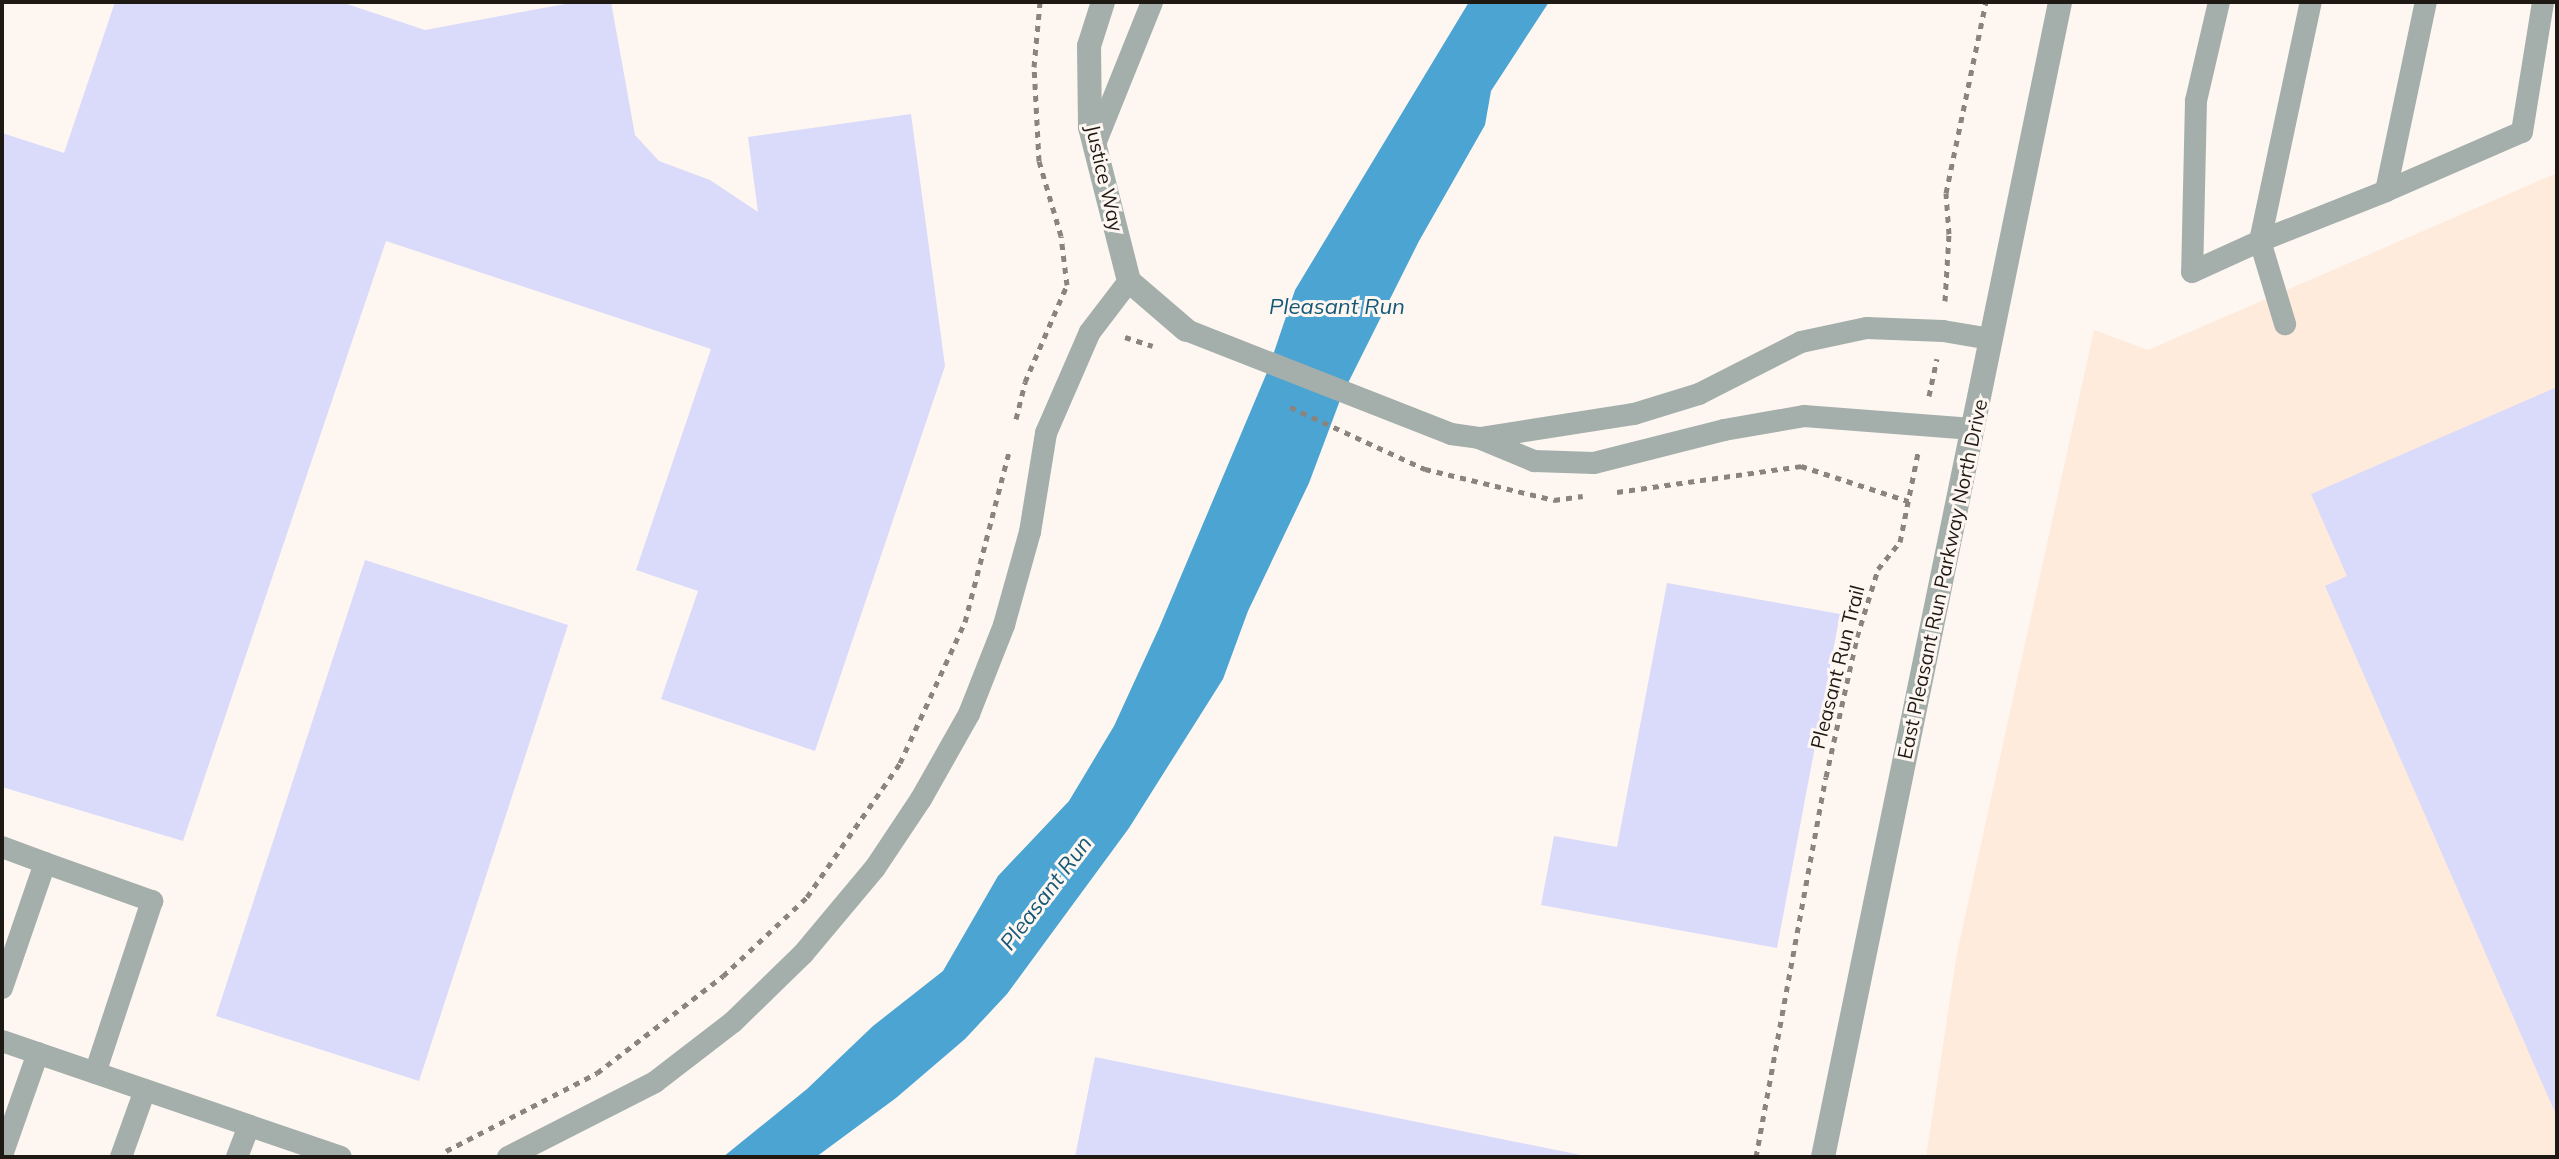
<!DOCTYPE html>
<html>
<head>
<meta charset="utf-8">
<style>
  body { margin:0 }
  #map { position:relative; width:2559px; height:1159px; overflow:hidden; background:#fef7f1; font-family:Mulish,sans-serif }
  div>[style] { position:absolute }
  .built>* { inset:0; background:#feebdb }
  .water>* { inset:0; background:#4ba4d2 }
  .building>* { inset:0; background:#dadafa }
  .path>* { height:5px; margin-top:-2.5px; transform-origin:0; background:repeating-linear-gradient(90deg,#8a837e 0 6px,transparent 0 12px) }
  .service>* { height:22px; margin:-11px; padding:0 11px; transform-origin:11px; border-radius:11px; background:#a4afac }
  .minor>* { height:24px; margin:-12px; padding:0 12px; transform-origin:12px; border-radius:12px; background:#a4afac }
  .tertiary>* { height:24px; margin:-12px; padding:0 12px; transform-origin:12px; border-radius:12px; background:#a4afac }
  span { translate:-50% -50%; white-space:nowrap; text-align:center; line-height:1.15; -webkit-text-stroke:6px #fef7f1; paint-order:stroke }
  .street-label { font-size:20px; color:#1f1914 }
  .water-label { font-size:22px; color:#145878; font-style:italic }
  .frame { position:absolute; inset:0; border:4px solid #1f1914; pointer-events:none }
</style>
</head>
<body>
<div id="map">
  <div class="built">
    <div style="clip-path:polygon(2557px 173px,2557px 1157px,1926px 1157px,1957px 953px,2094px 330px,2148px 350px)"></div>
  </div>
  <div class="water">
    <div style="clip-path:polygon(1469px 2px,1549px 2px,1491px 91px,1485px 125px,1419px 241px,1342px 395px,1309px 483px,1248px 611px,1223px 679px,1129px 828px,1007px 994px,965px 1039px,896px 1098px,816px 1157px,723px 1157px,807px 1089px,873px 1026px,943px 971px,998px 876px,1069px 801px,1114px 726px,1159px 628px,1268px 370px,1295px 290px)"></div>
  </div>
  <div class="building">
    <div style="clip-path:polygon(115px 2px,341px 2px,425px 30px,576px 2px,611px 2px,635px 135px,659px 161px,710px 180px,758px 212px,748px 137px,911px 114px,945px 366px,815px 751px,661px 699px,698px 591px,636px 570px,711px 349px,386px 241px,183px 841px,2px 787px,2px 133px,64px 153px)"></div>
    <div style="clip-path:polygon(2557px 387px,2557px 1117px,2325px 586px,2347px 576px,2311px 494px)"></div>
    <div style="clip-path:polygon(365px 560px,568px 625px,419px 1081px,216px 1016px)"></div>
    <div style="clip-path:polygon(1667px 583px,1840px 614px,1777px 948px,1541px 905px,1554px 836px,1617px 847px)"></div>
    <div style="clip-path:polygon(1095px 1057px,1586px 1156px,1585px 1157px,1075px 1157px)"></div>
  </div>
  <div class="path">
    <div style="left:1945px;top:301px;width:67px;rotate:-86.6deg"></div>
    <div style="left:1949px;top:234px;width:41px;rotate:-94.2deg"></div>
    <div style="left:1946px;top:193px;width:195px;rotate:-78.2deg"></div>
    <div style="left:1125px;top:337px;width:29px;rotate:18deg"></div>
    <div style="left:1929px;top:396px;width:38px;rotate:-78deg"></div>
    <div style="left:1290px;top:407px;width:149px;rotate:24.7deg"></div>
    <div style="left:1425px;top:469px;width:133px;rotate:13.5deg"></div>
    <div style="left:1554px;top:500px;width:29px;rotate:-8deg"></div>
    <div style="left:1016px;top:419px;width:38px;rotate:-76deg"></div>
    <div style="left:1025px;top:382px;width:106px;rotate:-66.6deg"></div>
    <div style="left:1067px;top:285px;width:49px;rotate:-97deg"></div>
    <div style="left:1061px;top:236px;width:78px;rotate:-106.3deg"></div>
    <div style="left:1039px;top:161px;width:94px;rotate:-93deg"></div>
    <div style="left:1034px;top:67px;width:65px;rotate:-84.7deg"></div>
    <div style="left:1617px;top:492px;width:186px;rotate:-8deg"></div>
    <div style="left:1801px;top:466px;width:113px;rotate:18.1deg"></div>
    <div style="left:446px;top:1151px;width:170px;rotate:-27.3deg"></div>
    <div style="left:597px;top:1073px;width:159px;rotate:-37.6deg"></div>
    <div style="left:723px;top:976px;width:115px;rotate:-43.2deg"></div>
    <div style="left:807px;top:897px;width:163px;rotate:-55.2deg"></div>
    <div style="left:900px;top:763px;width:155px;rotate:-65.3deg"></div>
    <div style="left:965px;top:622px;width:176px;rotate:-75.5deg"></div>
    <div style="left:1756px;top:1157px;width:386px;rotate:-79.6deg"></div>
    <div style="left:1826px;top:777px;width:143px;rotate:-77.5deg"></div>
    <div style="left:1857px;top:637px;width:71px;rotate:-72.8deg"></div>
    <div style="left:1878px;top:569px;width:35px;rotate:-51deg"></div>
    <div style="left:1900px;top:542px;width:91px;rotate:-78.6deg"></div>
  </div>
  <div class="service">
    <div style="left:2219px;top:2px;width:102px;rotate:103.1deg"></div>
    <div style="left:2196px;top:101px;width:171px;rotate:91.3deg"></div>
    <div style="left:2192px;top:272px;width:75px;rotate:-24.5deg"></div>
    <div style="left:2260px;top:241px;width:87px;rotate:73.2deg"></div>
    <div style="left:1095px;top:144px;width:153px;rotate:-68.1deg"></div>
    <div style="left:2386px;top:191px;width:148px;rotate:-23.5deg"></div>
    <div style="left:2522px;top:132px;width:132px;rotate:-80.8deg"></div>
    <div style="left:2260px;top:241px;width:136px;rotate:-21.6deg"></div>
    <div style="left:2386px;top:191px;width:193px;rotate:-78.1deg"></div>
    <div style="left:2260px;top:241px;width:244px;rotate:-78deg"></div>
    <div style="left:1186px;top:330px;width:285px;rotate:21.4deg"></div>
    <div style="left:1451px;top:434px;width:28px;rotate:8deg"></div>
    <div style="left:1479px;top:438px;width:60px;rotate:22.7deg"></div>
    <div style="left:1534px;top:461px;width:60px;rotate:1.9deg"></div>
    <div style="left:1594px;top:463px;width:134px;rotate:-14.2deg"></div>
    <div style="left:1724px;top:430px;width:81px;rotate:-9.9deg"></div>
    <div style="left:1804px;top:416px;width:169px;rotate:4.4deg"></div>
    <div style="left:1480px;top:438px;width:156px;rotate:-8.9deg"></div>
    <div style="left:1634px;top:414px;width:68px;rotate:-17.1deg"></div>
    <div style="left:1699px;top:394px;width:114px;rotate:-27deg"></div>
    <div style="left:1801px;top:342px;width:67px;rotate:-12deg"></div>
    <div style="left:1867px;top:328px;width:76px;rotate:2.3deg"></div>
    <div style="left:1943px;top:331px;width:49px;rotate:9.5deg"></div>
    <div style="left:2px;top:847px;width:46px;rotate:20.4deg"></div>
    <div style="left:2px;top:988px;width:132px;rotate:-71deg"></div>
    <div style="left:45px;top:863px;width:114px;rotate:19.6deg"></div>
    <div style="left:152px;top:901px;width:181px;rotate:108.3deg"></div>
    <div style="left:2px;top:1041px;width:358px;rotate:18.9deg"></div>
    <div style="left:2px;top:1155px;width:108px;rotate:-70.6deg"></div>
    <div style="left:121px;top:1157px;width:71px;rotate:-70.3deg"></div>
    <div style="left:237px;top:1157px;width:33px;rotate:-69deg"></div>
    <div style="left:508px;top:1157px;width:165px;rotate:-27deg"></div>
    <div style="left:655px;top:1082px;width:98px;rotate:-37.6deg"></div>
    <div style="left:733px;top:1022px;width:98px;rotate:-44.2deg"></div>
    <div style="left:803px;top:954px;width:112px;rotate:-50.1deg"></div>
    <div style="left:875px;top:868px;width:83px;rotate:-56.3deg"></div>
    <div style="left:921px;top:799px;width:98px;rotate:-60.5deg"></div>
    <div style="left:969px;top:714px;width:96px;rotate:-68.5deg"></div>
    <div style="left:1004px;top:625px;width:97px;rotate:-74.4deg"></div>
    <div style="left:1030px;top:532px;width:100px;rotate:-80.8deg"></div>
    <div style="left:1046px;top:433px;width:110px;rotate:-66.5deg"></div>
    <div style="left:1090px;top:332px;width:64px;rotate:-52.6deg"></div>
  </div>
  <div class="minor">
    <div style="left:1103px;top:2px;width:46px;rotate:107.7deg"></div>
    <div style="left:1089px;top:46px;width:81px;rotate:89.3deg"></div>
    <div style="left:1090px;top:127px;width:159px;rotate:75.8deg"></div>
    <div style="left:1129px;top:281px;width:75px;rotate:40.7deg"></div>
  </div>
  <div class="tertiary">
    <div style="left:1823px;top:1157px;width:1179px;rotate:-78.4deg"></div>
  </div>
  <div class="street-label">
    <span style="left:1105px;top:178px;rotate:77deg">Justice Way</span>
    <span style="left:1942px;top:579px;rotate:-78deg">East Pleasant Run Parkway North Drive</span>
    <span style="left:1837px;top:667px;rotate:-76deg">Pleasant Run Trail</span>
  </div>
  <div class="water-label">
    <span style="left:1337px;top:307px">Pleasant Run</span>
    <span style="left:1046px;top:893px;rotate:-53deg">Pleasant Run</span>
  </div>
  <div class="frame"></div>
</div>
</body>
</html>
